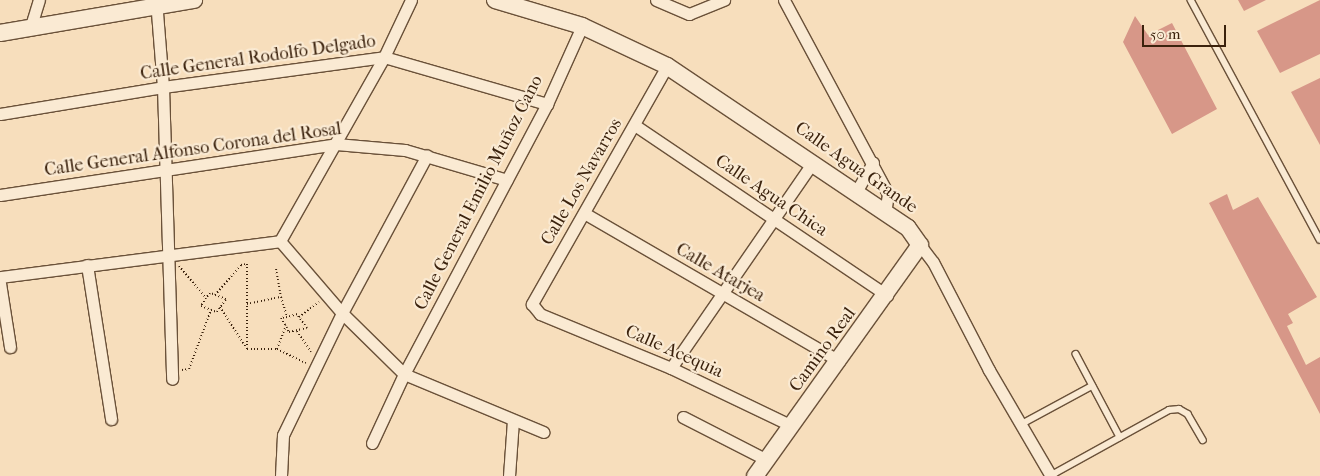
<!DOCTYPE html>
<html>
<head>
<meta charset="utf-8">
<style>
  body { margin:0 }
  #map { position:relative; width:1320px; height:476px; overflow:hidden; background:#f7debc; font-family:"IM FELL French Canon",serif }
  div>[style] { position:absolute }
  .building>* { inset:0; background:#d79788 }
  .path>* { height:2px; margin-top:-1px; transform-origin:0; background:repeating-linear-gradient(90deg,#3b220d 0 1px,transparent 0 3.5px) }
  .roads { filter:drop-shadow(1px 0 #6a5139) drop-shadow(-1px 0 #6a5139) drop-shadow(0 1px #6a5139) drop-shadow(0 -1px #6a5139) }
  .lane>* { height:5.5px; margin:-2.75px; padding:0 2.75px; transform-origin:2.75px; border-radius:2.75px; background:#faead3 }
  .street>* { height:11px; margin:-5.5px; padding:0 5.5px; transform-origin:5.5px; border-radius:5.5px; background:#faead3 }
  .secondary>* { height:16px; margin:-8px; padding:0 8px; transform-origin:8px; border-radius:8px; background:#faead3 }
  span { translate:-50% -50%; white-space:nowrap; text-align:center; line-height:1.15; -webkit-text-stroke:4.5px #faead3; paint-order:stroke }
  .street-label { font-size:18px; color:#3b220d }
  .scale { position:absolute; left:1142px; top:25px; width:84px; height:22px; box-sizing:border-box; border:2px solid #3b220d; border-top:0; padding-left:6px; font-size:15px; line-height:18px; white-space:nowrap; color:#3b220d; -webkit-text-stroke:4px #faead3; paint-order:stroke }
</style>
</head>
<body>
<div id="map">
  <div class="building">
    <div style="clip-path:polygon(1238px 0,1266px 0,1244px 11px)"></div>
    <div style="clip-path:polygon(1320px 0,1320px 54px,1280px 73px,1257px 31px)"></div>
    <div style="clip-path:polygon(1135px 16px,1148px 35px,1172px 23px,1217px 109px,1172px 134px,1123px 42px)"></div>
    <div style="clip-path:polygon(1320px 78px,1320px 145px,1291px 92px)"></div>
    <div style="clip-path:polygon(1227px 194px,1233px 210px,1258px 197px,1317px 297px,1288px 314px,1293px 323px,1287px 326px,1306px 365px,1320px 357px,1320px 414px,1209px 203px)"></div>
  </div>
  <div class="path">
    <div style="left:179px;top:266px;width:42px;rotate:49.8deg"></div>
    <div style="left:206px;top:298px;width:9px;rotate:122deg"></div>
    <div style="left:201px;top:306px;width:17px;rotate:21deg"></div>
    <div style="left:217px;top:312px;width:16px;rotate:-55deg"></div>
    <div style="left:226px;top:299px;width:17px;rotate:-159deg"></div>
    <div style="left:210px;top:293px;width:6px;rotate:129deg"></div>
    <div style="left:276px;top:269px;width:28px;rotate:80deg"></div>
    <div style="left:215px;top:295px;width:40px;rotate:-49deg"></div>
    <div style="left:241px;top:265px;width:6px;rotate:-9deg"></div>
    <div style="left:247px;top:264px;width:85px;rotate:90deg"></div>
    <div style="left:247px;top:349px;width:50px;rotate:-122.7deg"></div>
    <div style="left:247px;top:304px;width:35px;rotate:-12deg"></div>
    <div style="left:281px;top:297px;width:21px;rotate:73deg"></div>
    <div style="left:287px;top:317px;width:6px;rotate:171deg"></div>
    <div style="left:281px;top:318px;width:16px;rotate:60deg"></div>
    <div style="left:289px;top:332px;width:18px;rotate:-13deg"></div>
    <div style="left:307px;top:328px;width:17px;rotate:-126deg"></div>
    <div style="left:297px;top:314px;width:10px;rotate:163deg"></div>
    <div style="left:299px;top:317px;width:25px;rotate:-37deg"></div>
    <div style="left:297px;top:331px;width:25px;rotate:56deg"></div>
    <div style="left:247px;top:349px;width:30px"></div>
    <div style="left:277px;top:349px;width:32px;rotate:26deg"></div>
    <div style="left:277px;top:349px;width:25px;rotate:-69deg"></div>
    <div style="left:182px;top:370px;width:7px;rotate:-8deg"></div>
    <div style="left:189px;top:369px;width:63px;rotate:-69.6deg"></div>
  </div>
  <div class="roads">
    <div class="lane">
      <div style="left:1191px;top:0;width:272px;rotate:61.7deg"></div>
      <div style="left:1076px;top:354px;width:94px;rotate:62.1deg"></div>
      <div style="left:1020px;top:425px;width:82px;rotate:-28.4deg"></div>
      <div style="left:1050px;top:476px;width:136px;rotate:-29deg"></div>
      <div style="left:1169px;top:410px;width:10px;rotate:-6deg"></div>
      <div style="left:1179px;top:409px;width:10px;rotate:29deg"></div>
      <div style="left:1188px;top:414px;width:30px;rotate:60deg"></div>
    </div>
    <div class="street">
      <div style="left:156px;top:0;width:87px;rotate:85.4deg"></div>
      <div style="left:163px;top:87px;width:292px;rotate:88.2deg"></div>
      <div style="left:656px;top:0;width:36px;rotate:23deg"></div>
      <div style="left:689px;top:14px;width:38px;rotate:-22deg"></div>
      <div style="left:784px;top:0;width:220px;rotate:61.8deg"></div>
      <div style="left:888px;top:194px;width:18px;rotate:99deg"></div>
      <div style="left:30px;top:29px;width:30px;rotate:-73deg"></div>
      <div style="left:667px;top:66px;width:274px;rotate:119.6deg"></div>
      <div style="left:532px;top:304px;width:13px;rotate:51deg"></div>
      <div style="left:540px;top:314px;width:142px;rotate:22.4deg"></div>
      <div style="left:671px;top:368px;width:134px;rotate:25.6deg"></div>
      <div style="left:0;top:114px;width:165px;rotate:-9.4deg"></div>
      <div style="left:163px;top:87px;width:223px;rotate:-7.7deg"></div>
      <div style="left:384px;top:57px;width:170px;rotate:16.1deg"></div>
      <div style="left:636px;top:126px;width:303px;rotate:34deg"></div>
      <div style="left:856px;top:192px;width:34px;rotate:-60deg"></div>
      <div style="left:0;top:195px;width:340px;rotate:-8.6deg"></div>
      <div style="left:336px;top:144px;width:69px;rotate:5deg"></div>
      <div style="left:405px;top:150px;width:106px;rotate:16.4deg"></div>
      <div style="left:584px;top:213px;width:295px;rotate:30.1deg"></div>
      <div style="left:280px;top:241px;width:95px;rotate:49.3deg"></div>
      <div style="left:342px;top:313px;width:87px;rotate:44.5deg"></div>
      <div style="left:404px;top:374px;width:151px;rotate:22.6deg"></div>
      <div style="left:280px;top:241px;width:211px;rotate:-60.5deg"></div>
      <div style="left:384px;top:57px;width:63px;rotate:-64.7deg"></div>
      <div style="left:920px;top:245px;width:21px;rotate:53deg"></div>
      <div style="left:933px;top:262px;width:122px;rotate:62.6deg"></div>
      <div style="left:989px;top:370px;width:123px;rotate:59.7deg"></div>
      <div style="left:87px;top:265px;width:156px;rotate:81.1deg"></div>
      <div style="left:0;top:277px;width:282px;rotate:-7.3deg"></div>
      <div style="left:0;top:283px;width:65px;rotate:81.1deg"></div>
      <div style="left:671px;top:368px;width:250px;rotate:-55.4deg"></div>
      <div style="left:683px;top:417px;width:94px;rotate:27.1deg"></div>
      <div style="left:372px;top:443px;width:76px;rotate:-65.1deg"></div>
      <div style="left:404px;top:374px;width:306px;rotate:-62.1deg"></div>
      <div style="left:547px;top:104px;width:85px;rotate:-65.8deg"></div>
      <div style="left:281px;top:476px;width:41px;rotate:-87.2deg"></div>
      <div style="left:283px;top:435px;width:136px;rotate:-64.2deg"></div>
      <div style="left:342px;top:313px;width:179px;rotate:-61.7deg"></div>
      <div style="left:509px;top:476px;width:56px;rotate:-85.9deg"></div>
    </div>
    <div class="secondary">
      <div style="left:495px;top:0;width:91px;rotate:16.6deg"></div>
      <div style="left:582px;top:26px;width:94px;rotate:25.2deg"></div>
      <div style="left:667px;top:66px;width:290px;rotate:33.9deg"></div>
      <div style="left:908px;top:228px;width:21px;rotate:55deg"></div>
      <div style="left:920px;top:245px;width:284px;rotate:125.5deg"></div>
      <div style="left:0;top:33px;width:197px;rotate:-9.7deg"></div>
    </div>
  </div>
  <div class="street-label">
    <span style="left:258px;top:58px;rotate:-8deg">Calle General Rodolfo Delgado</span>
    <span style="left:193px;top:150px;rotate:-8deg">Calle General Alfonso Corona del Rosal</span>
    <span style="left:856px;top:168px;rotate:35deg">Calle Agua Grande</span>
    <span style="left:582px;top:182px;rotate:-60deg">Calle Los Navarros</span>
    <span style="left:479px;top:193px;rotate:-63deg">Calle General Emilio Muñoz Cano</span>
    <span style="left:771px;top:196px;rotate:34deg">Calle Agua Chica</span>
    <span style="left:720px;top:273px;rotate:30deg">Calle Atarjea</span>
    <span style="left:823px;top:350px;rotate:-54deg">Camino Real</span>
    <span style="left:674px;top:352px;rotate:24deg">Calle Acequia</span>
  </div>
  <div class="scale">50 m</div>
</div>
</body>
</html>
